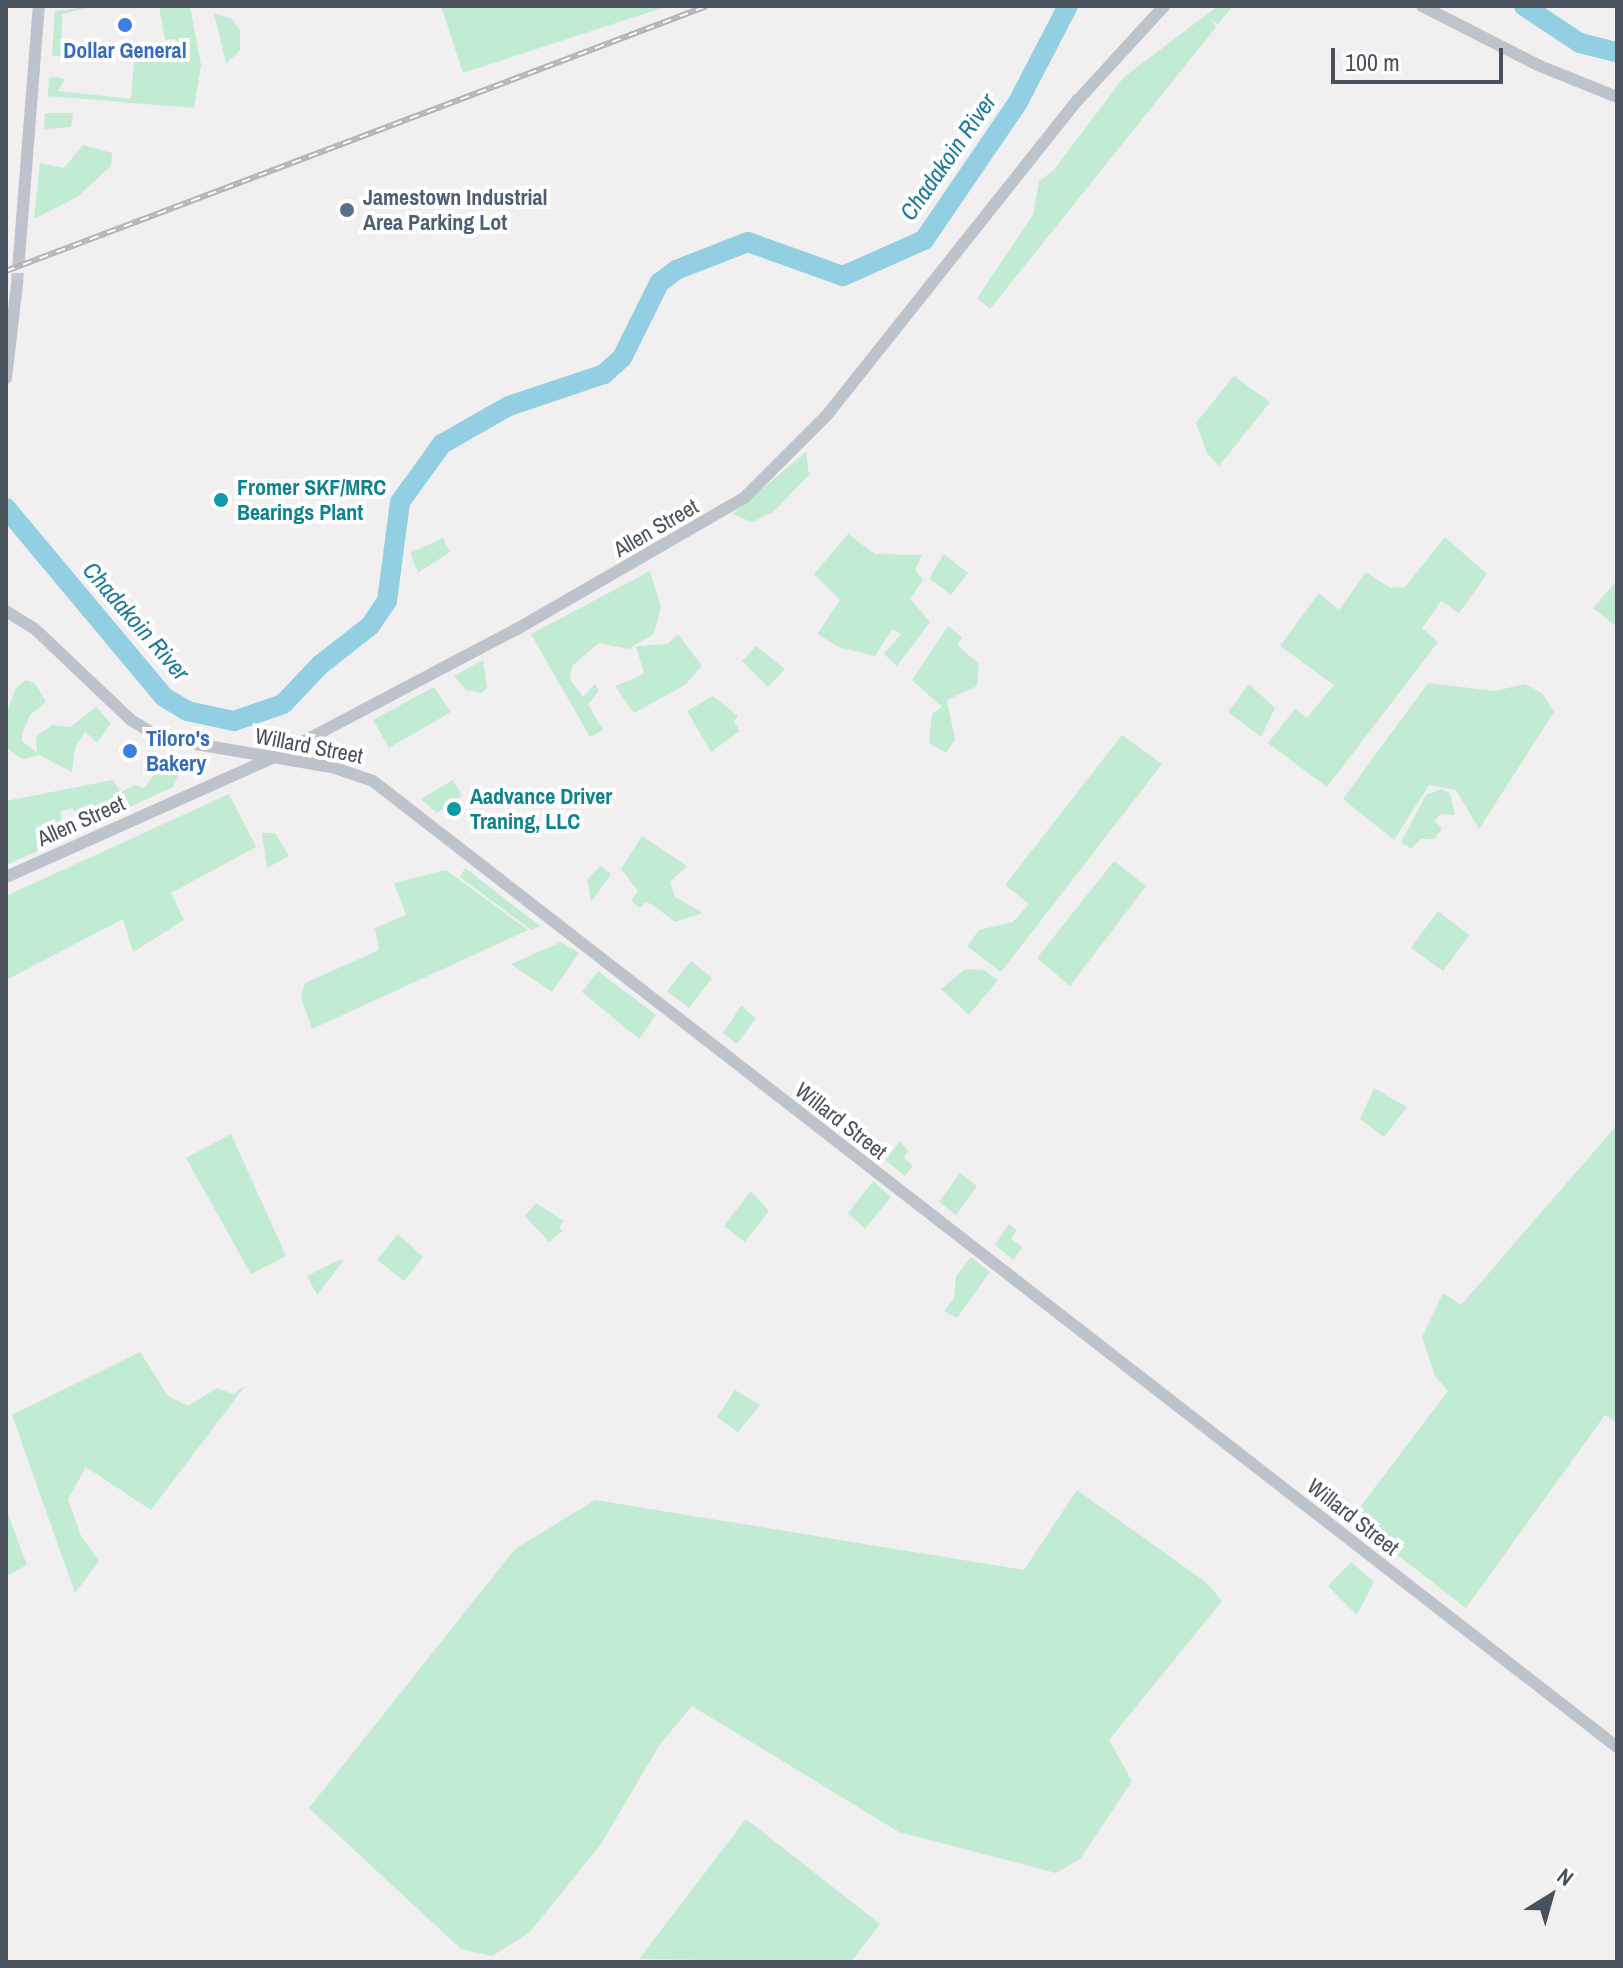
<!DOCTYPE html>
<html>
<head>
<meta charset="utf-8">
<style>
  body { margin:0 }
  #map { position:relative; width:1623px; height:1968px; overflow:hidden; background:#f1efef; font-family:"Archivo Narrow",sans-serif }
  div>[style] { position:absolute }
  .green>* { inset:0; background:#c2ebd3 }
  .river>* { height:20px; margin:-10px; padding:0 10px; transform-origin:10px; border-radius:10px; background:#93cfe3 }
  .minor-tunnel>* { height:12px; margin-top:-6px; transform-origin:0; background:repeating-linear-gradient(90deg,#c7c8ca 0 12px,transparent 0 18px) }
  .minor>* { height:12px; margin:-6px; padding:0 6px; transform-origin:6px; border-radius:6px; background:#bcc3ca }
  .rail>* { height:6px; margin-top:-3px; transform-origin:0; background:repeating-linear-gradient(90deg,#fff 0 9px,#b2b4b9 0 18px); box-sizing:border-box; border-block:2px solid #b2b4b9 }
  .dots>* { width:22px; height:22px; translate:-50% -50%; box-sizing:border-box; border:4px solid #fff; border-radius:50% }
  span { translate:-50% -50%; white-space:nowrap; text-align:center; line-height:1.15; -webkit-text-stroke:8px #fff; paint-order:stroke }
  .shop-label { font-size:22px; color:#366cbe; font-weight:700 }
  .left { translate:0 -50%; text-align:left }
  .service-label { font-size:22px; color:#4e5e75; font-weight:700 }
  .culture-label { font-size:22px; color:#0d838f; font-weight:700 }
  .street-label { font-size:22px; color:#49525b }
  .water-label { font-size:24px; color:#1b7b9c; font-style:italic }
  .frame { position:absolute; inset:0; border:8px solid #49525b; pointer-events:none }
  .north { position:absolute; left:1511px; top:1856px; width:80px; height:80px; -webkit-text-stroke:6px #fff; paint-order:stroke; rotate:37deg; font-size:22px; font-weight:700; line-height:32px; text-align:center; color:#49525b }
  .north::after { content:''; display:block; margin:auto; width:28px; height:36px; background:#49525b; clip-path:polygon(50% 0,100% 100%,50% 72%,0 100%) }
  .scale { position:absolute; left:1331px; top:48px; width:172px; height:36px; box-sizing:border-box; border:4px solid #49525b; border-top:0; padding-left:10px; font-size:24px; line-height:28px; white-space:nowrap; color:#49525b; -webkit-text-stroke:6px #fff; paint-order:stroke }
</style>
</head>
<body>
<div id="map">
  <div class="green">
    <div style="clip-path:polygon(95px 6px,62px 14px,61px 57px,52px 55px,55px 11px)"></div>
    <div style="clip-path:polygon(159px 6px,190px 6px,201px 65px,194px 108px,48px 96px,49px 78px,57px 77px,65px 79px,58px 91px,131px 99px,134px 60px,185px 59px,175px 39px,165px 40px)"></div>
    <div style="clip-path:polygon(441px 6px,668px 6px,463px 73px)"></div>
    <div style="clip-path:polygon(1218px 6px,1233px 6px,1218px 24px,1211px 20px,1216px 27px,990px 309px,977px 298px,1033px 215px,1039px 181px,1053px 171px,1124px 77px)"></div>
    <div style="clip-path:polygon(214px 13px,232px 19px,240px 30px,240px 50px,226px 64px)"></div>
    <div style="clip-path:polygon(45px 113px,73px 113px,71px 127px,44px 129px)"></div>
    <div style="clip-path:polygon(83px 145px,112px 153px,111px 166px,77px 197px,34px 219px,40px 163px,64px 168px)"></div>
    <div style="clip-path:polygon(1234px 376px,1270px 402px,1219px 466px,1207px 453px,1196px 423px)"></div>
    <div style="clip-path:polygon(806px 452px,809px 475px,773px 512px,752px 522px,732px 514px)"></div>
    <div style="clip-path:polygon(848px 534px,875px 554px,922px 555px,915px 570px,923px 580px,910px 599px,930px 622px,897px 666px,884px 654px,901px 634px,892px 629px,875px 656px,839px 647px,817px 634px,840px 600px,814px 574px)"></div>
    <div style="clip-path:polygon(1445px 537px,1487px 574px,1459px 613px,1441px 601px,1422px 628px,1438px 642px,1327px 787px,1268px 743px,1295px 709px,1307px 718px,1334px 685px,1280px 646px,1319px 593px,1339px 610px,1366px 572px,1390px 588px,1405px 587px)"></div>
    <div style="clip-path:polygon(443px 538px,450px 552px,418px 573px,410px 553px)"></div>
    <div style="clip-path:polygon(944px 554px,968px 573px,951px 595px,929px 578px)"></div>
    <div style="clip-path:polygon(650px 571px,661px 607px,654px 634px,628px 649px,599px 643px,572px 666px,570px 679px,583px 697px,595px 684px,599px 691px,588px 704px,603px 730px,590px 737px,531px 634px)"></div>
    <div style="clip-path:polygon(1617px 580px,1617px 627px,1593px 608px)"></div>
    <div style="clip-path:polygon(948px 626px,962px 637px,957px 645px,979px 664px,977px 686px,947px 700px,955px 740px,946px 753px,929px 743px,932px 714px,942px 707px,912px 680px)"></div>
    <div style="clip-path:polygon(678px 634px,702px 666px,685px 685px,634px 713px,615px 686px,644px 674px,636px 646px,667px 644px)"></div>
    <div style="clip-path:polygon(756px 646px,785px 669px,768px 687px,742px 661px)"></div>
    <div style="clip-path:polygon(483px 660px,487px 688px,482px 693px,466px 690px,454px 676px)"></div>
    <div style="clip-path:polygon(26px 680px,35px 683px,46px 702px,30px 715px,22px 733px,22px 741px,37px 753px,36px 736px,53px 725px,70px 727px,96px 707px,111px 723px,97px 743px,85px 731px,75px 748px,72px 772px,39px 755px,23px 759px,6px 748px,6px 714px,16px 688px)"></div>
    <div style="clip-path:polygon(1428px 683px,1495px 691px,1525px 684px,1543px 694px,1554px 712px,1479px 829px,1456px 790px,1429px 785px,1394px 840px,1343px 799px)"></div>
    <div style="clip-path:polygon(1249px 684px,1275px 708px,1261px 737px,1228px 712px)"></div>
    <div style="clip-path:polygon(434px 687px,451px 712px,389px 748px,373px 720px)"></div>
    <div style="clip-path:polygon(713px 696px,738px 716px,734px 722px,740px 731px,711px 752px,687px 711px)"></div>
    <div style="clip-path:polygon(1122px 735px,1162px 764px,1001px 972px,967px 946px,979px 930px,1013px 922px,1029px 904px,1005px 885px)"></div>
    <div style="clip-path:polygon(170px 755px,184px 761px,173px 787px,86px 827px,72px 808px,60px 812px,65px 839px,6px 865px,6px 801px,113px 780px,121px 792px,135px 785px,144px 788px)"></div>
    <div style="clip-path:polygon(453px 780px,462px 796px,437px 813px,421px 799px)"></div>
    <div style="clip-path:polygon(1441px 789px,1450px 793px,1455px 815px,1440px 814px,1435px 821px,1442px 829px,1434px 839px,1421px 839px,1411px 849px,1401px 842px,1426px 795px)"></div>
    <div style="clip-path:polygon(229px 794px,256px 847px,171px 893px,184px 920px,133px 952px,123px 919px,6px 980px,6px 896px)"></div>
    <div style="clip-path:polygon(262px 833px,275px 833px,289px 856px,267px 868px)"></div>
    <div style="clip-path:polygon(642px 836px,687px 866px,670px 882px,675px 897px,703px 913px,675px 922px,653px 905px,646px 902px,640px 908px,631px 901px,638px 891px,621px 869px)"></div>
    <div style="clip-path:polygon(1114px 861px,1146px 886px,1070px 986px,1037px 958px)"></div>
    <div style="clip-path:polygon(601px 866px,611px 874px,591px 902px,587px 879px)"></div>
    <div style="clip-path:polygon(465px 868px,540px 926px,531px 930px,460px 877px)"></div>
    <div style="clip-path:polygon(446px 870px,528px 930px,312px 1029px,301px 997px,305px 983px,379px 950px,375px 928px,406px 915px,394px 883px)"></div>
    <div style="clip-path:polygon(1438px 911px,1469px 935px,1443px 971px,1411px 948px)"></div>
    <div style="clip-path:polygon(561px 942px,579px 953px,552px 992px,511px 964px)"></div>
    <div style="clip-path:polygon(691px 961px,712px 978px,689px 1008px,667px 991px)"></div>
    <div style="clip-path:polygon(965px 969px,984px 970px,998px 980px,969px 1015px,941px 989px)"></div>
    <div style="clip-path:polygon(598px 971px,656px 1015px,639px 1039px,582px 992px)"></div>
    <div style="clip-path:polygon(741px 1006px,756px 1018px,737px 1044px,723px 1033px)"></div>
    <div style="clip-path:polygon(1374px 1088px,1407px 1107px,1384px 1137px,1360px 1119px)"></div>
    <div style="clip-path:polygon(1617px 1125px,1617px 1423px,1605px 1415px,1466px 1608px,1351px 1519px,1448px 1391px,1435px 1376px,1422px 1337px,1443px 1293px,1461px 1305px)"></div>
    <div style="clip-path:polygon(231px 1134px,286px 1256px,251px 1274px,186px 1158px)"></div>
    <div style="clip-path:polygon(900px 1141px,908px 1151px,904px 1158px,913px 1166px,905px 1176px,885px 1160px)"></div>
    <div style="clip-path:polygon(960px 1173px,977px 1186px,956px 1215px,939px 1202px)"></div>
    <div style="clip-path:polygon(873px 1181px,891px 1197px,865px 1229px,848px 1213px)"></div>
    <div style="clip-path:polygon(751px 1191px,769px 1211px,745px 1242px,724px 1226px)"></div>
    <div style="clip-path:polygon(536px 1203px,564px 1221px,559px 1227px,562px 1231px,549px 1242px,525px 1216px)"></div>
    <div style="clip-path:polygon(1009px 1224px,1017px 1230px,1011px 1239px,1023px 1247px,1013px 1260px,995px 1245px)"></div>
    <div style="clip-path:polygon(398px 1234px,423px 1257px,404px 1281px,377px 1260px)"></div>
    <div style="clip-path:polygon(971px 1257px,990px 1272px,957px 1318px,944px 1311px,954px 1298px,956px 1276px)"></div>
    <div style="clip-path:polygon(339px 1260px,344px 1260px,317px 1295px,307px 1276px)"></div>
    <div style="clip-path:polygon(140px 1352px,168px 1396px,188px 1406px,217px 1388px,233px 1394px,245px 1386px,151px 1510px,86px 1467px,68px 1499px,81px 1536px,99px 1561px,75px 1593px,12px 1415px)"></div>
    <div style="clip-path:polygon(735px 1390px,760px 1405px,738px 1432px,717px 1417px)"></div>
    <div style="clip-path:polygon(1077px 1490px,1207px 1583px,1222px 1601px,1109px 1740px,1132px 1781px,1080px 1859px,1056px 1873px,899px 1832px,692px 1706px,660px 1744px,601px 1844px,530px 1932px,492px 1956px,461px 1949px,309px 1808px,515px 1549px,595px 1500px,1024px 1570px)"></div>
    <div style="clip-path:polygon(6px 1509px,27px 1565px,6px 1576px)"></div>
    <div style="clip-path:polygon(1351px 1562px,1374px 1582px,1357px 1615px,1328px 1586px)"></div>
    <div style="clip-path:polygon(746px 1819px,880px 1924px,851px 1962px,639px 1959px)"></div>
  </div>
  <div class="river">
    <div style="left:1524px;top:6px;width:67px;rotate:33.5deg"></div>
    <div style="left:1580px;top:43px;width:38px;rotate:14deg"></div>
    <div style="left:6px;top:508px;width:246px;rotate:50.1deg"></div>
    <div style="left:164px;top:697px;width:27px;rotate:31deg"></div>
    <div style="left:187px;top:711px;width:48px;rotate:12deg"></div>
    <div style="left:234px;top:721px;width:52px;rotate:-19.1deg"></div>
    <div style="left:283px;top:704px;width:54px;rotate:-46.5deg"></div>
    <div style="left:320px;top:665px;width:63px;rotate:-38deg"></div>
    <div style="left:370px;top:626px;width:30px;rotate:-56deg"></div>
    <div style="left:387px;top:601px;width:100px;rotate:-82.5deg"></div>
    <div style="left:400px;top:502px;width:72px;rotate:-54.1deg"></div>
    <div style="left:442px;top:444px;width:77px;rotate:-29.6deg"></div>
    <div style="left:509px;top:406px;width:100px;rotate:-18.6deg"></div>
    <div style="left:604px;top:374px;width:24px;rotate:-42deg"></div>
    <div style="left:622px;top:358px;width:84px;rotate:-63.7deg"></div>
    <div style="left:659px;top:283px;width:21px;rotate:-37deg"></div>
    <div style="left:676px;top:270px;width:77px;rotate:-21.3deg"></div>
    <div style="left:748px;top:242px;width:101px;rotate:19.7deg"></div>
    <div style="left:843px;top:276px;width:89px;rotate:-24deg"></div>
    <div style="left:924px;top:240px;width:167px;rotate:-55.7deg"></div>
    <div style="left:1018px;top:102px;width:108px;rotate:-62.5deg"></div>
  </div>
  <div class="minor-tunnel">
    <div style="left:17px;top:285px;width:27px;rotate:-86deg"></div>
  </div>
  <div class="minor">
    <div style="left:1422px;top:6px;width:132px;rotate:27deg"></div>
    <div style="left:1540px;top:66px;width:83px;rotate:21.9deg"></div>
    <div style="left:19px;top:258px;width:253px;rotate:-85.5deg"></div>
    <div style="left:6px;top:378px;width:94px;rotate:-83.3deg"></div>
    <div style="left:6px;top:611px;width:34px;rotate:32deg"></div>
    <div style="left:35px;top:629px;width:132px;rotate:43.5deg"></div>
    <div style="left:131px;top:720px;width:34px;rotate:32deg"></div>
    <div style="left:160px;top:738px;width:174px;rotate:9.6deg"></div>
    <div style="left:332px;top:767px;width:43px;rotate:18.9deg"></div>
    <div style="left:373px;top:781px;width:1575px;rotate:37.83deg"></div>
    <div style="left:6px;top:877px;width:294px;rotate:-24.1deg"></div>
    <div style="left:274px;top:757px;width:275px;rotate:-27.8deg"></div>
    <div style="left:517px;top:629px;width:262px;rotate:-30deg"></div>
    <div style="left:744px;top:498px;width:117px;rotate:-45deg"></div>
    <div style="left:827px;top:415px;width:403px;rotate:-51.5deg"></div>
    <div style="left:1078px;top:100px;width:127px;rotate:-47.5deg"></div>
  </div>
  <div class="rail">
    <div style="left:6px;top:271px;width:749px;rotate:-20.71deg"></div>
  </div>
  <div class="dots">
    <div style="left:125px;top:25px;background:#3f7fe0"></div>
    <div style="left:347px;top:210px;background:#5c6f8a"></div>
    <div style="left:221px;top:500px;background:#0f9aa8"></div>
    <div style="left:130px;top:751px;background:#3f7fe0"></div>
    <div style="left:454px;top:809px;background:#0f9aa8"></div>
  </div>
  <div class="shop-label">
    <span style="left:125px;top:51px">Dollar General</span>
    <span class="left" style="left:146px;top:751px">Tiloro's<br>Bakery</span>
  </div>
  <div class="service-label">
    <span class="left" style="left:363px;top:210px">Jamestown Industrial<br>Area Parking Lot</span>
  </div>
  <div class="culture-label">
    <span class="left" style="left:237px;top:500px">Fromer SKF/MRC<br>Bearings Plant</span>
    <span class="left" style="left:470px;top:809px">Aadvance Driver<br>Traning, LLC</span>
  </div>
  <div class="street-label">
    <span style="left:656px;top:528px;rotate:-30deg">Allen Street</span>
    <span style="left:309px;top:746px;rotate:11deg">Willard Street</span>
    <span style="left:81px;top:821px;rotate:-24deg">Allen Street</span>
    <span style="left:841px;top:1121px;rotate:38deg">Willard Street</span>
    <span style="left:1353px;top:1517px;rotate:38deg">Willard Street</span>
  </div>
  <div class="water-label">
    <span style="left:948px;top:157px;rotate:-55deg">Chadakoin River</span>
    <span style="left:136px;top:621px;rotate:49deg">Chadakoin River</span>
  </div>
  <div class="frame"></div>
  <div class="north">N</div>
  <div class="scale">100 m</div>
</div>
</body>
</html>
